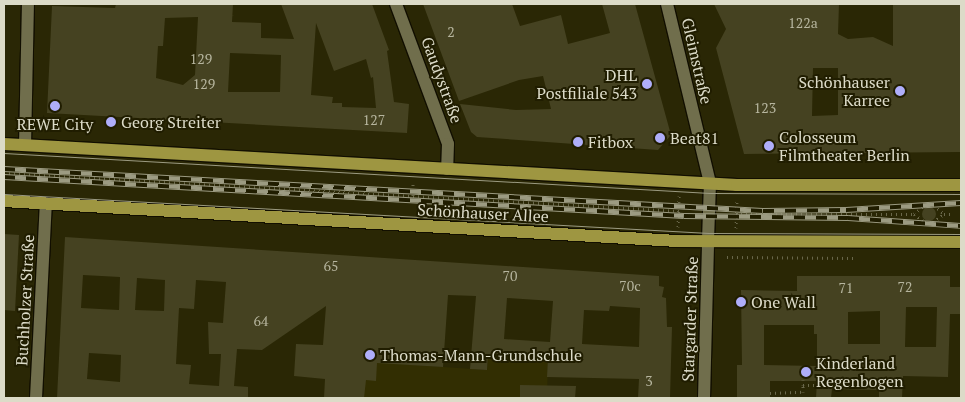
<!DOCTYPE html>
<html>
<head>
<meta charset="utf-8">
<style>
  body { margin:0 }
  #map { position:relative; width:965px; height:402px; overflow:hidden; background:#2a2705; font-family:"PT Serif",serif }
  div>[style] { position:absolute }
  .built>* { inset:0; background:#322e02 }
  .building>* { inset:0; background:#454221 }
  .round { border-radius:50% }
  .path>* { height:3px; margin-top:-1.5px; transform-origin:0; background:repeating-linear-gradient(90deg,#69674a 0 1px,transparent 0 5px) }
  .roads { filter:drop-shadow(1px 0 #120f00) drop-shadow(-1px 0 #120f00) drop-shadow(0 1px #120f00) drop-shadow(0 -1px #120f00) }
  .minor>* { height:12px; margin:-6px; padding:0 6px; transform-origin:6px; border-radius:6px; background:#706e4c }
  .tertiary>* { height:12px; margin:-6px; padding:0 6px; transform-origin:6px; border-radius:6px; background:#706e4c }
  .primary>* { height:12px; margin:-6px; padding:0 6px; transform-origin:6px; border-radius:6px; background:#9e9641 }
  .tram>* { height:1px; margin:-0.5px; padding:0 0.5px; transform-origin:0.5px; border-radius:0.5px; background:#9c9b82 }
  .rail>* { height:5.5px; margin-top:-2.75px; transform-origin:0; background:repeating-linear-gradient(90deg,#201d00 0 11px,#9c9b82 0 22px); box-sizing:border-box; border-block:1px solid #9c9b82 }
  .dots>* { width:14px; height:14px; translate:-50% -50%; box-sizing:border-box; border:2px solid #201d00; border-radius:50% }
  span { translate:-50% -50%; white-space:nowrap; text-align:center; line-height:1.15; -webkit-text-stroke:4px #201d00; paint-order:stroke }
  .number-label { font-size:14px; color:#b6b59e }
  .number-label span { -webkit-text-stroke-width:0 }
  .street-label { font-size:16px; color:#dcdbc8 }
  .poi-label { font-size:16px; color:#dcdbc8 }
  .right { translate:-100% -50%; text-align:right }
  .left { translate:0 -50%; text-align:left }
  .frame { position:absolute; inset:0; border:5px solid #dcdbc8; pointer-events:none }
</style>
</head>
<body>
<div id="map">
  <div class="built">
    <div style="clip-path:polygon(341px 346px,400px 364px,487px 370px,488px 353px,531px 356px,548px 360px,547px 398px,338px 398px)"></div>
  </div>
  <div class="building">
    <div style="clip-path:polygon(evenodd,116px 4px,233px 4px,232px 22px,261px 23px,261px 38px,294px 39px,281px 4px,372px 4px,389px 50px,387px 51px,394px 102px,409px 104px,407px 133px,47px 113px,52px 6px,115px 8px,116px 4px,198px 17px,195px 75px,183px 85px,156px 78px,158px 46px,163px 46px,165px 18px,198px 17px,116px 4px,316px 23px,334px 71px,366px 59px,371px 78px,373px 77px,376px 108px,342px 107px,342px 103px,332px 103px,333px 97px,311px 95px,316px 23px,116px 4px,230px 53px,281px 55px,280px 92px,228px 92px,230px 53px)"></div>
    <div style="clip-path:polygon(423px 4px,512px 4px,520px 26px,561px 15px,568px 44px,610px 33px,602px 4px,635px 4px,671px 135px,658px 150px,477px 137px,471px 132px,460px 104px,516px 110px,551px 109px,543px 76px,519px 80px,459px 101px)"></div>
    <div style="clip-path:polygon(evenodd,714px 4px,839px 4px,838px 34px,848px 39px,873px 37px,893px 46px,893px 4px,961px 4px,961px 152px,744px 154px,716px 48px,726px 29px,714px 4px,813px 68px,838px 68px,838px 115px,812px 116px,813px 68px)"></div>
    <div class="round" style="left:922px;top:207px;width:14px;height:14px"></div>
    <div style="clip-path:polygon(4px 234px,19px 235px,15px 311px,4px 310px)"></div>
    <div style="clip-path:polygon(evenodd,65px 237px,659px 276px,659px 286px,664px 287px,662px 297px,666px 298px,667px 327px,672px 327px,670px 398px,638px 398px,639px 379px,547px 377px,548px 357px,488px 354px,487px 370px,470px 369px,476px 296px,448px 295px,443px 367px,377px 363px,376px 381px,366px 380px,364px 398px,324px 398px,325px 379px,294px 376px,296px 344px,323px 345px,326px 306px,262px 350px,237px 349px,234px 386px,248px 387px,248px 398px,57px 398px,65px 237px,83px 275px,120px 277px,119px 310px,81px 308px,83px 275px,65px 237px,137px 278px,165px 280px,164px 311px,135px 310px,137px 278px,65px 237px,196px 280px,226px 282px,223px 323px,208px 322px,209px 354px,221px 354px,219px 386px,189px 384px,191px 365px,176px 364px,179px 308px,194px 309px,196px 280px,65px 237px,507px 298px,553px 301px,550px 342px,504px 339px,507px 298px,65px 237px,610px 306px,640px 308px,639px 347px,582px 344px,584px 310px,609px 311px,610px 306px,65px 237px,89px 353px,121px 355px,120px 382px,87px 379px,89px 353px)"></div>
    <div style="clip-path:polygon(evenodd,797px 276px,950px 276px,950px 287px,961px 287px,961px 314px,950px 314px,948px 377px,903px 376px,902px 398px,879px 398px,879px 390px,832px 389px,831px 398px,816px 398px,817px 381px,770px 381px,770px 398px,737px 398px,737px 365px,742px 365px,741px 290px,797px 291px,797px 276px,906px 307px,937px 307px,936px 347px,905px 347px,906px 307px,797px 276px,880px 311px,880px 344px,848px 344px,848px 312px,880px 311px,797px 276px,764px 325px,814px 325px,814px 334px,817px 334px,817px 366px,764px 365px,764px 325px)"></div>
    <div style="clip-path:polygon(520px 385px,576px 386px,575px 398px,520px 398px)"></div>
  </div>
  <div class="path">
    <div style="left:4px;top:173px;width:676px;rotate:3.22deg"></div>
    <div style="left:413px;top:196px;width:15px;rotate:-90deg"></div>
    <div style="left:736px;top:214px;width:178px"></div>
    <div style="left:914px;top:214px;width:14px;rotate:36deg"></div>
    <div style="left:925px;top:222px;width:8px"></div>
    <div style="left:933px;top:222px;width:14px;rotate:-36deg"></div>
    <div style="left:944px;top:214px;width:10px"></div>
    <div style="left:914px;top:214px;width:13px;rotate:-39deg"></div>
    <div style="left:924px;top:206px;width:10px;rotate:-6deg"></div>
    <div style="left:934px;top:205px;width:13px;rotate:42deg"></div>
    <div style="left:678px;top:227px;width:31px;rotate:-88deg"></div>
    <div style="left:736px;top:228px;width:29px;rotate:-88deg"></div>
    <div style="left:727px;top:257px;width:126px;rotate:0.5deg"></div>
    <div style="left:803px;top:385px;width:5px;rotate:-90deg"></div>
    <div style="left:770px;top:393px;width:33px;rotate:-2deg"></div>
    <div style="left:803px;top:392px;width:7px;rotate:-90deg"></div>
    <div style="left:803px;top:385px;width:14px"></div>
  </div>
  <div class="roads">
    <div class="minor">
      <div style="left:396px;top:4px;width:149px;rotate:69.6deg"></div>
      <div style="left:448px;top:144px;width:25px;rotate:92deg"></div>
      <div style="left:25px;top:145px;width:141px;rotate:-88.8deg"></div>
      <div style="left:36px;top:398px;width:195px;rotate:-87.1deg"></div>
      <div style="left:704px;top:398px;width:157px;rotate:-88.5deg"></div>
    </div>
    <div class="tertiary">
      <div style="left:667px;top:4px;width:184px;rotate:76.5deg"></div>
      <div style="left:710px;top:183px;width:58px;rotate:92deg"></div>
    </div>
    <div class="primary">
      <div style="left:4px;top:144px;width:734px;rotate:3.2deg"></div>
      <div style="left:737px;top:185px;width:224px"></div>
      <div style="left:4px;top:201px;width:674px;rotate:3.4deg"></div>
      <div style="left:677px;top:241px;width:284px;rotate:0.2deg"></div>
    </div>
  </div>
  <div class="tram">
    <div style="left:4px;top:153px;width:707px;rotate:3.24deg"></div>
    <div style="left:710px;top:193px;width:251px;rotate:0.2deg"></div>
    <div style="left:4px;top:194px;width:706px;rotate:3.17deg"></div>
    <div style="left:709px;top:233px;width:252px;rotate:0.2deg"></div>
  </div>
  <div class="rail">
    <div style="left:4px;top:169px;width:760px;rotate:3.17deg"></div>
    <div style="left:763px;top:211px;width:83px;rotate:-0.7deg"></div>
    <div style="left:846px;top:210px;width:115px;rotate:-3.5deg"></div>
    <div style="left:4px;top:177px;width:681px;rotate:3.28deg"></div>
    <div style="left:684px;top:216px;width:164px;rotate:0.7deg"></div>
    <div style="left:848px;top:218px;width:113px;rotate:4deg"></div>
  </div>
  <div class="dots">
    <div style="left:647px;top:84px;background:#afaefa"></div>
    <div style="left:900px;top:91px;background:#afaefa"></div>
    <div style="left:55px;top:106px;background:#afaefa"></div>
    <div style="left:111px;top:122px;background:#afaefa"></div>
    <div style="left:660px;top:138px;background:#afaefa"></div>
    <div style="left:578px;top:142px;background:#afaefa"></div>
    <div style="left:769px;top:146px;background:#afaefa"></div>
    <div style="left:741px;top:302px;background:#afaefa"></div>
    <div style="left:370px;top:355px;background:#afaefa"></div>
    <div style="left:806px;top:372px;background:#afaefa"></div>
  </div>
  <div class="number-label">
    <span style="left:803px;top:23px">122a</span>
    <span style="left:451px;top:32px">2</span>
    <span style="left:201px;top:59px">129</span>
    <span style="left:204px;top:84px">129</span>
    <span style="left:765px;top:108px">123</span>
    <span style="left:374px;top:120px">127</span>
    <span style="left:331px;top:266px">65</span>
    <span style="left:510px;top:276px">70</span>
    <span style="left:630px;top:286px">70c</span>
    <span style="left:905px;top:287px">72</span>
    <span style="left:846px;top:288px">71</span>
    <span style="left:261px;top:321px">64</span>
    <span style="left:649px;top:381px">3</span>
  </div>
  <div class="street-label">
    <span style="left:697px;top:61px;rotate:77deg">Gleimstraße</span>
    <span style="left:442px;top:80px;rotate:70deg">Gaudystraße</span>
    <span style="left:483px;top:213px;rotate:3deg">Schönhauser Allee</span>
    <span style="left:25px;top:300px;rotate:-87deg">Buchholzer Straße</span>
    <span style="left:690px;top:319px;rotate:-88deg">Stargarder Straße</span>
  </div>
  <div class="poi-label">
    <span class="right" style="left:637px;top:84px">DHL<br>Postfiliale 543</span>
    <span class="right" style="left:890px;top:91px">Schönhauser<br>Karree</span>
    <span class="left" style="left:121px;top:122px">Georg Streiter</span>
    <span style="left:55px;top:124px">REWE City</span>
    <span class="left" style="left:779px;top:146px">Colosseum<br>Filmtheater Berlin</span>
    <span class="left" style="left:670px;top:138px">Beat81</span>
    <span class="left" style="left:588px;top:142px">Fitbox</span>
    <span class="left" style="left:751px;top:302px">One Wall</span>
    <span class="left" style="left:380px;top:355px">Thomas-Mann-Grundschule</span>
    <span class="left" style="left:816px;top:372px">Kinderland<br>Regenbogen</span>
  </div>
  <div class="frame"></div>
</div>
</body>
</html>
